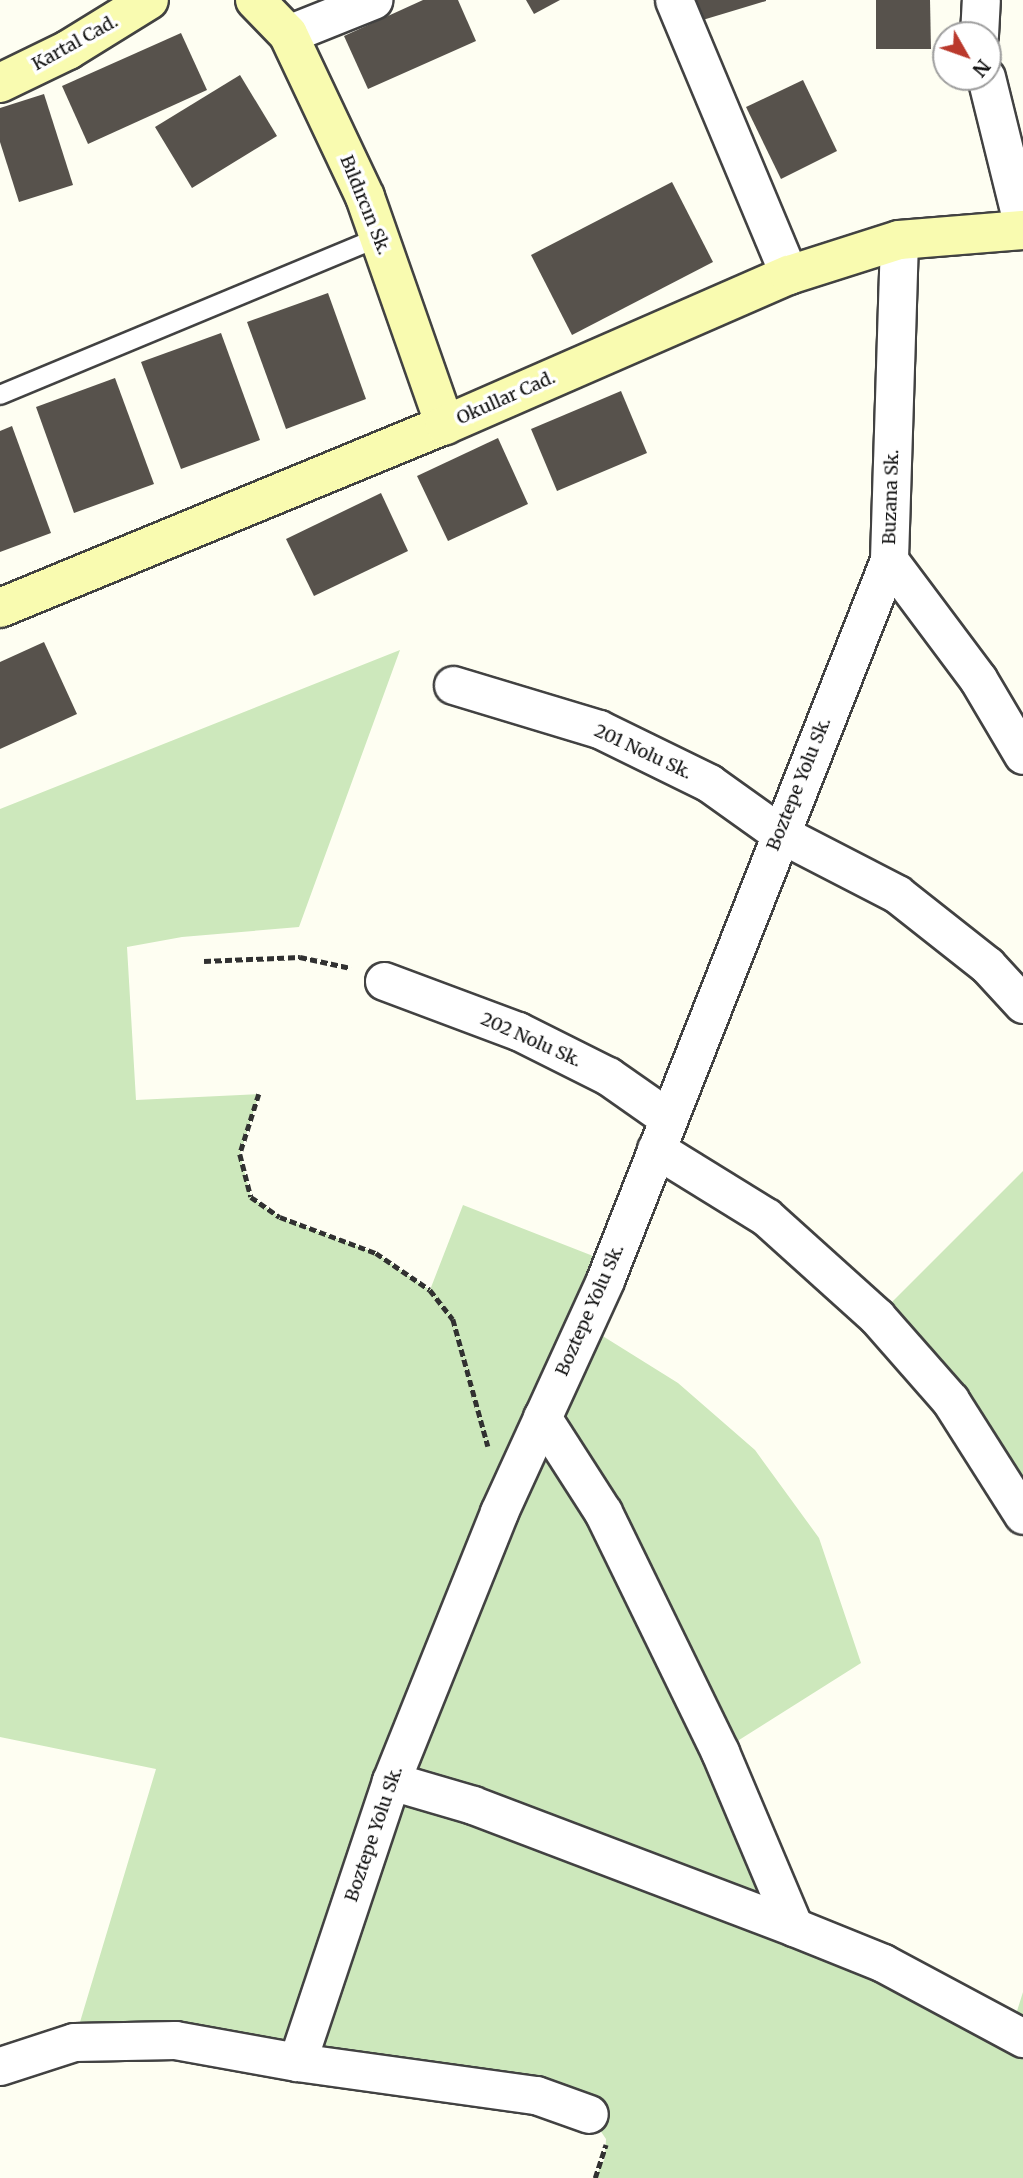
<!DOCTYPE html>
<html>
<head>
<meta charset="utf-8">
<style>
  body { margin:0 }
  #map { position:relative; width:1023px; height:2178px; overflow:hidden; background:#fefef2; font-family:Merriweather,serif }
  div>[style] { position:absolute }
  .green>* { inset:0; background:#cde8bc }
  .building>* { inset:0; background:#57524c }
  .path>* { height:4.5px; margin-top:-2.25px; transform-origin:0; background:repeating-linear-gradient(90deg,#313131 0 7px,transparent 0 10.5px) }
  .roads { filter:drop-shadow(2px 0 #424242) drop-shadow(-2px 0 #424242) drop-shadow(0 2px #424242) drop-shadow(0 -2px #424242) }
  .lane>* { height:18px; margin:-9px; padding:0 9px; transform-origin:9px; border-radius:9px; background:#fff }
  .street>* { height:37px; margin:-18.5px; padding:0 18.5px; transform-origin:18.5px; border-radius:18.5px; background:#fff }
  .secondary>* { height:38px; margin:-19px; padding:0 19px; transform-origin:19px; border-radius:19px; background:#f9fbb0 }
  span { translate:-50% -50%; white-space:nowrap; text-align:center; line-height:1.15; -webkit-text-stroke:7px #fff; paint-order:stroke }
  .street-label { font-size:18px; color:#0f0f0f }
  .north { position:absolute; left:932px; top:21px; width:70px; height:70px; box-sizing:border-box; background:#fff; border:2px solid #9f9f9f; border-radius:50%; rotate:130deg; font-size:19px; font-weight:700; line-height:28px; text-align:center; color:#0f0f0f }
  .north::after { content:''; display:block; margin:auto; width:24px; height:32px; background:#ba392c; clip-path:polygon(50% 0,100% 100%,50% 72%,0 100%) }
</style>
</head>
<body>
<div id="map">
  <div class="green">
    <div style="clip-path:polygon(400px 650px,299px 927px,182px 937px,127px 947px,136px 1100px,259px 1094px,240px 1154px,251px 1197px,280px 1217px,376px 1253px,430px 1290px,463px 1205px,611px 1263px,585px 1325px,678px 1383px,755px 1450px,819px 1538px,861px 1663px,720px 1752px,794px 1927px,1011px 2030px,1023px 1992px,1023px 2178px,595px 2178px,605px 2158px,606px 2139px,589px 2114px,74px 2042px,156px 1769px,0 1737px,0 809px)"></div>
    <div style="clip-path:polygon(1023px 1171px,1023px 1515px,877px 1317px)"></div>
  </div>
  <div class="building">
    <div style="clip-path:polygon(423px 0,458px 0,476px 41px,368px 89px,344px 36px)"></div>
    <div style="clip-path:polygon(526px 0,560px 0,534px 14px)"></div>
    <div style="clip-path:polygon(685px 0,766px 0,766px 1px,696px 22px)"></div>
    <div style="clip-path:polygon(876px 0,930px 0,931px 49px,876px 49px)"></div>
    <div style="clip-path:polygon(181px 33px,207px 90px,88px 144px,62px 86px)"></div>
    <div style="clip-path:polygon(240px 75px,277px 136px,192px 188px,155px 127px)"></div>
    <div style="clip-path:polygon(803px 80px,837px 151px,781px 179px,746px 107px)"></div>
    <div style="clip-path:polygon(44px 94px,73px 185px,19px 202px,0 142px,0 108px)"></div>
    <div style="clip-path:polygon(672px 182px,713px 262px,572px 335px,531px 255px)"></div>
    <div style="clip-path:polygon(328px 293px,366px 399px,286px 429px,247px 322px)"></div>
    <div style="clip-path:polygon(221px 333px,260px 440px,181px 469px,141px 362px)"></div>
    <div style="clip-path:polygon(115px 378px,154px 484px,74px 513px,36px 407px)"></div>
    <div style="clip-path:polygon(621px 391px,647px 453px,557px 491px,531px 429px)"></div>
    <div style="clip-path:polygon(12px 426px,51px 533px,0 552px,0 431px)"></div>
    <div style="clip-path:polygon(498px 438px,528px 504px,448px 541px,417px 476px)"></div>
    <div style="clip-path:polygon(381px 493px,408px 551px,314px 596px,286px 539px)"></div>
    <div style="clip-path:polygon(44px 642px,77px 714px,0 749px,0 662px)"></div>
  </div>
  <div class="path">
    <div style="left:204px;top:961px;width:96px;rotate:-2.4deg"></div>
    <div style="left:300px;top:957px;width:52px;rotate:12.2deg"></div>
    <div style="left:259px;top:1094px;width:63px;rotate:107.6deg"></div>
    <div style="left:240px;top:1154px;width:44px;rotate:75.7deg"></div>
    <div style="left:251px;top:1197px;width:35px;rotate:35deg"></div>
    <div style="left:280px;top:1217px;width:103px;rotate:20.6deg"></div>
    <div style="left:376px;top:1253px;width:65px;rotate:34.4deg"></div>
    <div style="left:430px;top:1290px;width:37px;rotate:52deg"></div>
    <div style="left:453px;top:1319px;width:132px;rotate:74.6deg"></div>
    <div style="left:595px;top:2178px;width:35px;rotate:-72deg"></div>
  </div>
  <div class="roads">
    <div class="lane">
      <div style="left:0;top:395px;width:411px;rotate:-22.6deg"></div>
    </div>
    <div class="street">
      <div style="left:674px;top:0;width:298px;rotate:67.3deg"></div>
      <div style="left:288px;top:34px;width:92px;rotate:-21.8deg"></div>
      <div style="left:979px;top:35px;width:35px;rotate:-87deg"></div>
      <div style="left:986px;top:77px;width:154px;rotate:76.1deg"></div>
      <div style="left:899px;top:240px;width:320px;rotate:91.8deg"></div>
      <div style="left:889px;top:560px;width:149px;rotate:53.2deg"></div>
      <div style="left:978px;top:679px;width:88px;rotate:59.4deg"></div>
      <div style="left:453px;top:685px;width:152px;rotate:16.8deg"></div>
      <div style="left:599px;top:729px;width:123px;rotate:26.1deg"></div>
      <div style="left:709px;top:783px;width:86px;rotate:35.5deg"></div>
      <div style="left:779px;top:833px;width:133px;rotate:27.3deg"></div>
      <div style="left:897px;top:894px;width:115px;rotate:38.3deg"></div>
      <div style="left:987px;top:965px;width:53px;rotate:47.3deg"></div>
      <div style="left:384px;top:981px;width:143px;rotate:20.5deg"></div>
      <div style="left:518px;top:1031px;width:101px;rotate:26.6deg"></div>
      <div style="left:608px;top:1076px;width:73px;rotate:35deg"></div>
      <div style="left:656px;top:1149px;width:129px;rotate:31.7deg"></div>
      <div style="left:766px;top:1217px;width:149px;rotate:42deg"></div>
      <div style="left:877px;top:1317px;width:111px;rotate:48.7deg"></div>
      <div style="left:950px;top:1400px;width:136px;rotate:57.6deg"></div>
      <div style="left:542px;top:1417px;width:113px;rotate:57.3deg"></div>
      <div style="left:603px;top:1512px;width:267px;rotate:64deg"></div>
      <div style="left:720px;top:1752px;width:190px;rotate:67.1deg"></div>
      <div style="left:391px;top:1781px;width:85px;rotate:16.3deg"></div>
      <div style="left:473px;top:1805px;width:343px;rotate:20.8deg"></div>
      <div style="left:794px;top:1927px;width:96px;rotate:22deg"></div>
      <div style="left:883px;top:1963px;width:159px;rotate:28.2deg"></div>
      <div style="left:297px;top:2062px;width:296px;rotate:-71.5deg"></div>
      <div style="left:391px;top:1781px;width:290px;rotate:-68.1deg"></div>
      <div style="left:499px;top:1512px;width:255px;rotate:-65.4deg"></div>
      <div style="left:605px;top:1280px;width:774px;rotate:-68.47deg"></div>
      <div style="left:0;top:2066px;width:78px;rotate:-18deg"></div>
      <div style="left:74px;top:2042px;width:101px;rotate:-1.1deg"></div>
      <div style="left:175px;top:2040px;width:124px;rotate:10.2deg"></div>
      <div style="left:297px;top:2062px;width:241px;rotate:7.9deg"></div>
      <div style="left:536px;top:2095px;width:56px;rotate:19.7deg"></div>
    </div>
    <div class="secondary">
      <div style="left:255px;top:0;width:47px;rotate:45.9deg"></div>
      <div style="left:288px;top:34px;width:180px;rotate:64.7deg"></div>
      <div style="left:365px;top:197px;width:242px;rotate:70.7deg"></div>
      <div style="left:0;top:83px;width:76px;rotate:-25.9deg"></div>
      <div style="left:68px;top:50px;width:95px;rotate:-31.7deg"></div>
      <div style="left:0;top:608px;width:481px;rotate:-22.4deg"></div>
      <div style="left:445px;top:425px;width:375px;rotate:-23.6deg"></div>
      <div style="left:789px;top:275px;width:115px;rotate:-17.7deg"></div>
      <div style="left:899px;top:240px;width:124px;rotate:-4.6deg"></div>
    </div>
  </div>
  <div class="street-label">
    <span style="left:75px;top:43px;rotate:-29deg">Kartal Cad.</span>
    <span style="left:365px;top:205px;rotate:68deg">Bıldırcın Sk.</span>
    <span style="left:506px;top:398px;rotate:-24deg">Okullar Cad.</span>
    <span style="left:891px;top:497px;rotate:-88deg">Buzana Sk.</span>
    <span style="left:643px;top:752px;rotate:25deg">201 Nolu Sk.</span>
    <span style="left:799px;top:784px;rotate:-68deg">Boztepe Yolu Sk.</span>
    <span style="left:531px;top:1040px;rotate:24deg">202 Nolu Sk.</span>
    <span style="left:590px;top:1310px;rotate:-66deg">Boztepe Yolu Sk.</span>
    <span style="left:374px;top:1834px;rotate:-71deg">Boztepe Yolu Sk.</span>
  </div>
  <div class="north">N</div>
</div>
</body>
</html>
